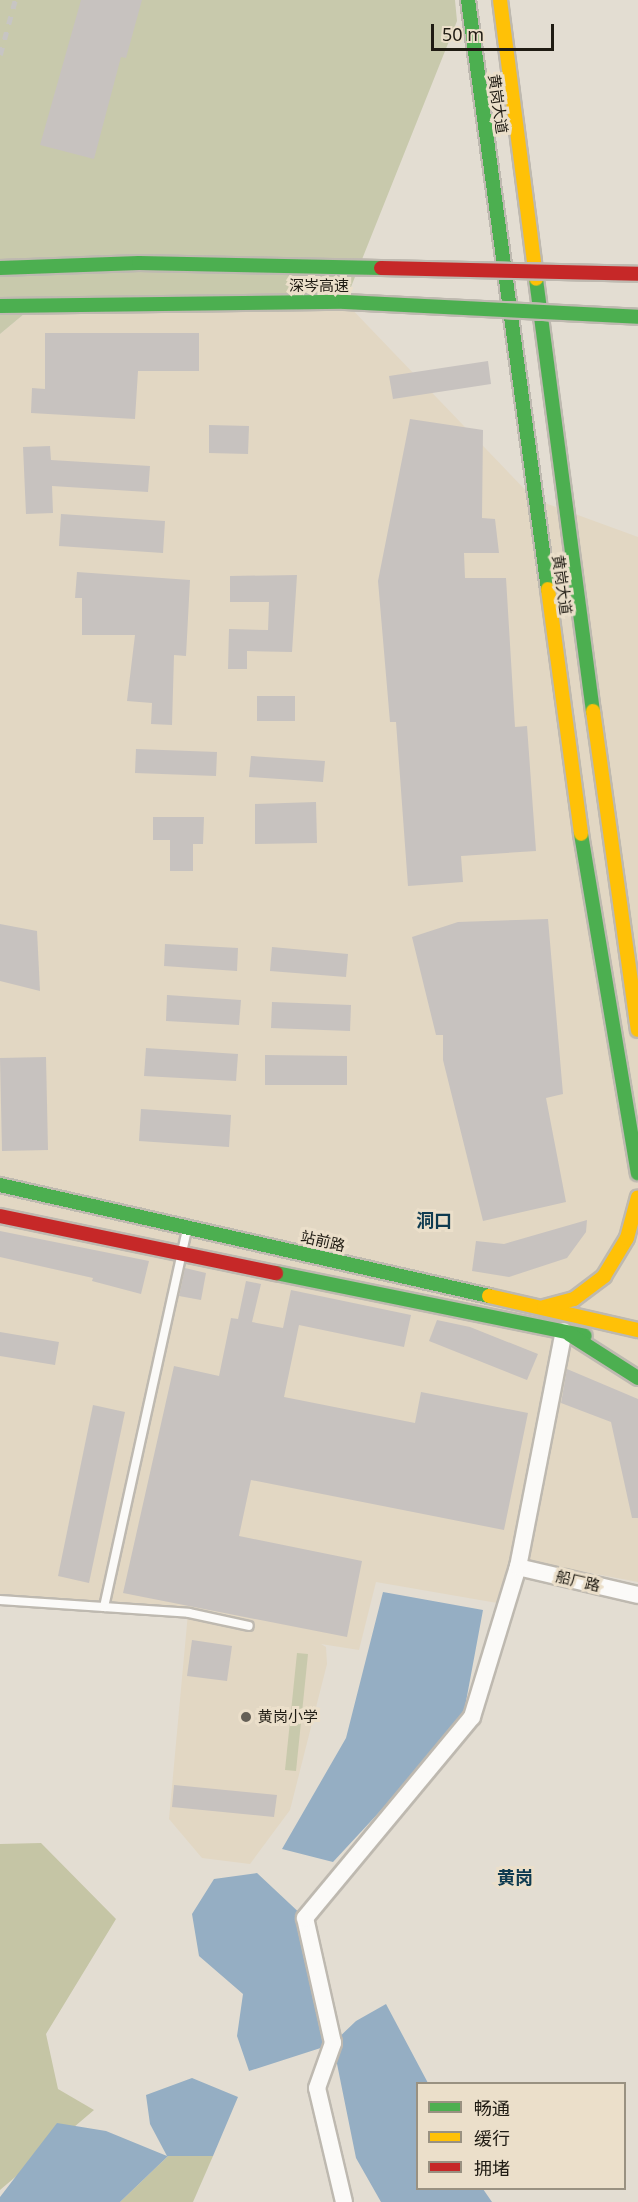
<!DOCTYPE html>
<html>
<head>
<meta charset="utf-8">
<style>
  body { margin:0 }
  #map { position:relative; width:638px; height:2202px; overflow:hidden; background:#e3ddd2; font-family:"Noto Sans","Noto Sans SC",sans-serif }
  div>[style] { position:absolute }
  .built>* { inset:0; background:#e2d7c3 }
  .green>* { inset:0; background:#c8c9ac }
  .forest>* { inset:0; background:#c5c5a5 }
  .water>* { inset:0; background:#95aec3 }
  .building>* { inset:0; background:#c7c2bf }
  .roads { filter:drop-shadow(2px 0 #beb9b0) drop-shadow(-2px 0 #beb9b0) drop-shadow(0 2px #beb9b0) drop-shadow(0 -2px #beb9b0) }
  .lane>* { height:8px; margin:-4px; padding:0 4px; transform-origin:4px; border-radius:4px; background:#fbfaf8 }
  .street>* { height:16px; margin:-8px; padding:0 8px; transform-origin:8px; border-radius:8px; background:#fbfaf8 }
  .fast>* { height:14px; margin:-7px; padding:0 7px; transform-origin:7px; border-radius:7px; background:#4caf50 }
  .slow>* { height:14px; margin:-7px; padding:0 7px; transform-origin:7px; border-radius:7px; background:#ffc107 }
  .jam>* { height:14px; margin:-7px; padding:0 7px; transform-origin:7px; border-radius:7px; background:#c62828 }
  .rail>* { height:4.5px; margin-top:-2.25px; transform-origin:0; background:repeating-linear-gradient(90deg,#c7c5c3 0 8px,transparent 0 16px) }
  .bridges { filter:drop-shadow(2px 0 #beb9b0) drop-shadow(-2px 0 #beb9b0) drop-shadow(0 2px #beb9b0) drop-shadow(0 -2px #beb9b0) }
  .fast-bridge>* { height:14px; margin:-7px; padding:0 7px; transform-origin:7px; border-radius:7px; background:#4caf50 }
  .jam-bridge>* { height:14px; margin:-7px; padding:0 7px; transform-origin:7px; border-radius:7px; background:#c62828 }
  .dots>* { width:16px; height:16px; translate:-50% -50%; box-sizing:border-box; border:3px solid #ebdfca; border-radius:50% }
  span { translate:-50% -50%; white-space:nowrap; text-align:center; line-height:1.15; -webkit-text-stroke:6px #ebdfca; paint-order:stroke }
  .street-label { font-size:15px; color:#1f1b13 }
  .poi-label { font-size:15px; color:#1f1b13 }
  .left { translate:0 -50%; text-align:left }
  .quarter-label { font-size:18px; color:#0f3b50; font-weight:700 }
  .legend { position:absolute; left:416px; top:2082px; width:210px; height:108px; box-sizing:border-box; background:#ebdfca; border:2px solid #999181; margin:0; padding:8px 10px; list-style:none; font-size:18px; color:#1f1b13 }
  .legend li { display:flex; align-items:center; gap:12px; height:30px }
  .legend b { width:30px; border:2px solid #999181 }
  .scale { position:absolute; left:431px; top:24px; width:123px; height:27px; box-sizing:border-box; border:3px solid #1f1b13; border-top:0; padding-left:8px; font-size:18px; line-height:21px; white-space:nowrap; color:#1f1b13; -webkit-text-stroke:4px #ebdfca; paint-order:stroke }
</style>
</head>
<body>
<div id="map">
  <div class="built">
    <div style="clip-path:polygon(345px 302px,534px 499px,638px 537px,638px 1582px,516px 1559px,503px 1604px,376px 1582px,359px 1650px,321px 1644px,326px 1647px,327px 1664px,290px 1810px,250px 1864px,202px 1858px,169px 1819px,188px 1613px,0 1600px,0 334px,36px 304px)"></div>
  </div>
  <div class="green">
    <div style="clip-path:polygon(0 0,455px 0,457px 21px,345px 302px,36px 304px,0 334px)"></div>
    <div style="clip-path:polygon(297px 1653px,308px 1654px,296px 1771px,285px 1770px)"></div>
  </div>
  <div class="forest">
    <div style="clip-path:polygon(41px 1843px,116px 1919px,46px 2034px,58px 2089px,94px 2110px,0 2190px,0 1844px)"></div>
    <div style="clip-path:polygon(168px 2156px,213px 2156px,193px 2202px,120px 2202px)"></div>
  </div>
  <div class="water">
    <div style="clip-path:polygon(383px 1592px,483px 1610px,462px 1723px,333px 1862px,282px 1849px,346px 1738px)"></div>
    <div style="clip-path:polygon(257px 1873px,305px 1918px,333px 2043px,356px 2021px,386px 2004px,428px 2083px,418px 2084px,418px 2188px,483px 2189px,492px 2202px,381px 2202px,356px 2158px,333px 2044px,249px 2071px,237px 2036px,243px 1994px,199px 1956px,192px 1914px,214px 1879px)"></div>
    <div style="clip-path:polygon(192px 2078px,238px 2097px,213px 2156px,168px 2156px,120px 2202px,0 2202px,0 2197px,57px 2123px,106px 2131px,167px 2156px,150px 2124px,146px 2095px)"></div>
  </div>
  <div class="building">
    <div style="clip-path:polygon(81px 0,142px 0,126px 58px,121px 57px,94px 159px,40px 145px)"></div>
    <div style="clip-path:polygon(45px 333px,199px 333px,199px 371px,138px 371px,135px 419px,31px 413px,32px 388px,45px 389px)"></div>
    <div style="clip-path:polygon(488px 361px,491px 384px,393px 399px,389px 376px)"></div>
    <div style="clip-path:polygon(410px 419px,483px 430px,482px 518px,495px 519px,499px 553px,464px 553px,465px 578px,506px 578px,515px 727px,527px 726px,536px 851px,461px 856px,463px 882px,408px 886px,396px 722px,390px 722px,378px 581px)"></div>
    <div style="clip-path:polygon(209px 425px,249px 426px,248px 454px,209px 453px)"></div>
    <div style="clip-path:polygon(50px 446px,51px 460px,150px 466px,148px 492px,52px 486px,53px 513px,26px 514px,23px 447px)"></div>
    <div style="clip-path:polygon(61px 514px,165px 521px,163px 553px,59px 546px)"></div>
    <div style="clip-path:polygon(77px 572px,190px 580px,186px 656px,174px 655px,172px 725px,151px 724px,152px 703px,127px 701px,135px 635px,82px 635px,82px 598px,75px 598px)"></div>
    <div style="clip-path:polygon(297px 575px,292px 652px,247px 651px,247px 669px,228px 669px,229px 629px,268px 630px,269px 602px,230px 602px,230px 576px)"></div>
    <div style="clip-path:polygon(257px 696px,295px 696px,295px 721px,257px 721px)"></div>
    <div style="clip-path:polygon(136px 749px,217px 752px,216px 776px,135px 773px)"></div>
    <div style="clip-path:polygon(251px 756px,325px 761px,323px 782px,249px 777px)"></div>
    <div style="clip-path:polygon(316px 802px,317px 843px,255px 844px,255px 804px)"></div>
    <div style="clip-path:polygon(153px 817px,204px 817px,203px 844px,193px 844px,193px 871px,170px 871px,170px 840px,153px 840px)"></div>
    <div style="clip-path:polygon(548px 919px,563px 1094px,546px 1098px,566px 1202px,483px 1221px,443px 1060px,443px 1035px,436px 1035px,412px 937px,458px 922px)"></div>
    <div style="clip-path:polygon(0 924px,37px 931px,40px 991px,0 981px)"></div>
    <div style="clip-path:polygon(165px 944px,238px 948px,237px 971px,164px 966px)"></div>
    <div style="clip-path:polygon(272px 947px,348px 954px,346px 977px,270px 971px)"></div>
    <div style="clip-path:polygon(167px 995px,241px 1000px,239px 1025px,166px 1021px)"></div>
    <div style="clip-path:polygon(272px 1002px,351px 1005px,350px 1031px,271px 1028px)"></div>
    <div style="clip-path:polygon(146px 1048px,238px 1054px,236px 1081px,144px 1076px)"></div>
    <div style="clip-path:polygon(265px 1055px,347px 1056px,347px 1085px,265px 1085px)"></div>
    <div style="clip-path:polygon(46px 1057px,48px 1150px,2px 1151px,0 1058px)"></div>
    <div style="clip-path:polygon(141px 1109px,231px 1115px,229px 1147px,139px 1141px)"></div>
    <div style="clip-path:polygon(587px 1220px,586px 1232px,567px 1258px,509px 1277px,472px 1271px,476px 1241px,504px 1244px)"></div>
    <div style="clip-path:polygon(0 1231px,149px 1261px,141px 1294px,92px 1281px,93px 1278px,0 1257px)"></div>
    <div style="clip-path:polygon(185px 1268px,206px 1273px,201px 1300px,179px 1296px)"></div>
    <div style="clip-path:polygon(246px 1281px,261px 1284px,252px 1322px,283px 1328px,291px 1290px,411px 1315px,404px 1347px,299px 1325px,284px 1397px,415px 1423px,421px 1392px,528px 1413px,504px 1530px,251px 1480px,239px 1536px,362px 1561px,347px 1637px,123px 1593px,174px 1366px,219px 1376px,231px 1318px,238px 1319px)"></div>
    <div style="clip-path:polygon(437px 1320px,470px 1327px,538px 1354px,527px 1380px,429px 1341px)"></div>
    <div style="clip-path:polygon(0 1332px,59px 1342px,55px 1365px,0 1356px)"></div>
    <div style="clip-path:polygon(567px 1369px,638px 1399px,638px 1518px,632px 1518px,611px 1422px,561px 1403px)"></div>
    <div style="clip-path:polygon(93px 1405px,125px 1412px,89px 1583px,58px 1576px)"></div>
    <div style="clip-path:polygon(192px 1640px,232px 1646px,227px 1681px,187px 1676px)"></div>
    <div style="clip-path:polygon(174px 1785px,277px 1795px,274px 1817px,172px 1807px)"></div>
  </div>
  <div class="roads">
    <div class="lane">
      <div style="left:0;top:1600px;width:189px;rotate:3.9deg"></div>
      <div style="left:189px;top:1613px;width:61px;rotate:12.2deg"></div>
      <div style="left:104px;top:1607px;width:387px;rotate:-77.6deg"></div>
    </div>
    <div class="street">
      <div style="left:518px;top:1567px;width:123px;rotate:13.1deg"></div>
      <div style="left:344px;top:2202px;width:117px;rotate:-103.3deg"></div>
      <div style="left:317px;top:2088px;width:48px;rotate:-70.4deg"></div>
      <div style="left:333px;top:2043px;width:128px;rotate:-102.6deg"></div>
      <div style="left:305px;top:1918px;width:261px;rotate:-50.3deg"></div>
      <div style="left:472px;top:1717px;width:157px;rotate:-73deg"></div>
      <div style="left:518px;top:1567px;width:240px;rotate:-79deg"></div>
    </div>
    <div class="fast">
      <div style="left:468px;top:0;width:594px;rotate:82.27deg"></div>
      <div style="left:536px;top:279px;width:436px;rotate:82.5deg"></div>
      <div style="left:581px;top:834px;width:344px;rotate:80.5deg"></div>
      <div style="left:0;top:1185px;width:501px;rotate:12.79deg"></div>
      <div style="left:276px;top:1273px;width:315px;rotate:11.5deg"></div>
      <div style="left:569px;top:1334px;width:82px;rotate:32.5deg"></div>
    </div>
    <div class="slow">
      <div style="left:500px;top:0;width:281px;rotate:82.6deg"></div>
      <div style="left:548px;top:589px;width:247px;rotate:82.3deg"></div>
      <div style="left:593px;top:711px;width:322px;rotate:82deg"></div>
      <div style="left:489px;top:1296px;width:153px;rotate:12.9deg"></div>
      <div style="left:544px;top:1307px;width:31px;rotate:-15deg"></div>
      <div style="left:574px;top:1299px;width:38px;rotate:-37deg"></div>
      <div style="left:604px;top:1276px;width:44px;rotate:-58.8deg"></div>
      <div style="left:627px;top:1238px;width:42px;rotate:-75deg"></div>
    </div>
    <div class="jam">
      <div style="left:0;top:1216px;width:282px;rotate:11.7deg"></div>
    </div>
  </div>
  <div class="rail">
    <div style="left:0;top:55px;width:57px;rotate:-74.7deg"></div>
  </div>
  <div class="bridges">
    <div class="fast-bridge">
      <div style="left:0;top:268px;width:139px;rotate:-2.1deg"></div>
      <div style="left:139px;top:263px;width:242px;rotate:1.2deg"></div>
      <div style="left:0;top:306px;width:345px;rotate:-0.7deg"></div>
      <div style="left:345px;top:302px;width:293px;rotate:2.9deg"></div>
    </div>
    <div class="jam-bridge">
      <div style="left:381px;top:268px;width:257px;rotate:1.3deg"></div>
    </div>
  </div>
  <div class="dots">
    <div style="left:246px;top:1717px;background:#645f56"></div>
  </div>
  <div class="street-label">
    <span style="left:498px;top:104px;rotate:82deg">黄岗大道</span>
    <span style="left:319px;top:286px">深岑高速</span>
    <span style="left:562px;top:585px;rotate:82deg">黄岗大道</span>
    <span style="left:323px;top:1241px;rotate:13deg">站前路</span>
    <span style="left:578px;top:1581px;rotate:13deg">船厂路</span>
  </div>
  <div class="poi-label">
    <span class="left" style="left:258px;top:1717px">黄岗小学</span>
  </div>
  <div class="quarter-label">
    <span style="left:434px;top:1220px">洞口</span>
    <span style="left:515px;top:1877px">黄岗</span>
  </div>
  <ul class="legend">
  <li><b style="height:8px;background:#4caf50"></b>畅通</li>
  <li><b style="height:8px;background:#ffc107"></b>缓行</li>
  <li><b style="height:8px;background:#c62828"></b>拥堵</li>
  </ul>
  <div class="scale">50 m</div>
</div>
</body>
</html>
